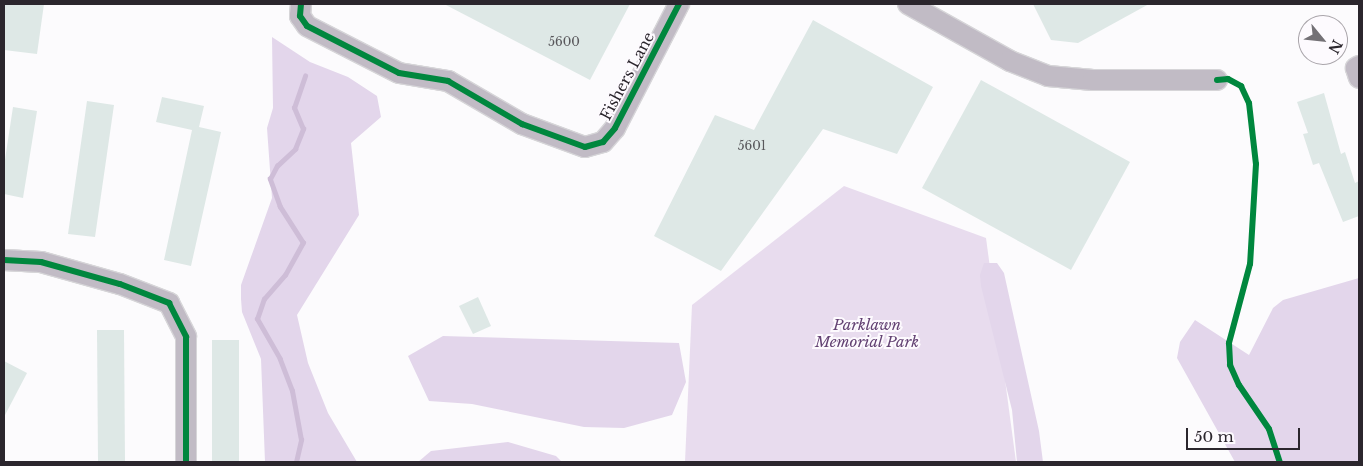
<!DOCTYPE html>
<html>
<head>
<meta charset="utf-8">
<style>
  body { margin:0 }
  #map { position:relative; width:1363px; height:466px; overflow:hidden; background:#fcfbfd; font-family:"Libre Baskerville",serif }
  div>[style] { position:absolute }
  .green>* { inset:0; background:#e8dcee }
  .forest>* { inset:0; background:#e3d6eb }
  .stream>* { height:4.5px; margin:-2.25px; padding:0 2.25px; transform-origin:2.25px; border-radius:2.25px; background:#cebdd7 }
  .building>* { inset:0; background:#dee8e6 }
  .roads { filter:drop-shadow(1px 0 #d6d5d8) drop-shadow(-1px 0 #d6d5d8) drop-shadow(0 1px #d6d5d8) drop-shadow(0 -1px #d6d5d8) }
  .minor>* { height:20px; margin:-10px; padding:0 10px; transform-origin:10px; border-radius:10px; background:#c1bbc5 }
  .cycleway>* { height:6px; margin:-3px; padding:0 3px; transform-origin:3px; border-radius:3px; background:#00873e }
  span { translate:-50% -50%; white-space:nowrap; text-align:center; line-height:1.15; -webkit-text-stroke:4px #fdfafe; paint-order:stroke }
  .number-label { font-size:12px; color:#59585c }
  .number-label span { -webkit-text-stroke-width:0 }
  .street-label { font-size:15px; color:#2b262d }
  .park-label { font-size:15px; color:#634273; font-style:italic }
  .frame { position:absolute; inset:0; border:5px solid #2b262d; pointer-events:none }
  .north { position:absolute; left:1298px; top:15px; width:50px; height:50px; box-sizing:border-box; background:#fdfafe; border:1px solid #a9a5aa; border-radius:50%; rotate:118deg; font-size:14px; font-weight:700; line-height:20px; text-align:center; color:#2b262d }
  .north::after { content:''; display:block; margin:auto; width:18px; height:22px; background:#747176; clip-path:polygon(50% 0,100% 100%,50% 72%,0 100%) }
  .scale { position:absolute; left:1186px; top:428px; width:114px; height:22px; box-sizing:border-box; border:2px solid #2b262d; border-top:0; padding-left:6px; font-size:15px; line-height:18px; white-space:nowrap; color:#2b262d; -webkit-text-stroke:4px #fdfafe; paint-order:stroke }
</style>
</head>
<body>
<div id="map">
  <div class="green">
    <div style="clip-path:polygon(844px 186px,986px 238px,1016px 462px,685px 462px,692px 305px)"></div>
  </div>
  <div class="forest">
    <div style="clip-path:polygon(272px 37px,310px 62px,348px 77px,377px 96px,381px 117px,351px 143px,359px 215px,297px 315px,308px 363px,328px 413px,357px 462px,265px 462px,261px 359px,242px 312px,241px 299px,241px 285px,272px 198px,267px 128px,273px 108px)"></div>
    <div style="clip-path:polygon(984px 263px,997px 263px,1004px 273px,1039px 431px,1043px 462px,1017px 462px,1012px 410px,981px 286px,980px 275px)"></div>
    <div style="clip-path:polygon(1359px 278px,1359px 462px,1235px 462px,1177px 358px,1180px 342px,1195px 320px,1249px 355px,1273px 308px,1283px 300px)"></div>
    <div style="clip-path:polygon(443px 336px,679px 343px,686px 382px,672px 415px,624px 428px,584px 427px,472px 404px,429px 401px,408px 356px)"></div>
    <div style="clip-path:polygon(508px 442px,556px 456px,562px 462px,418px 462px,431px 451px)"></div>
  </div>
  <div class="stream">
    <div style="left:296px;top:462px;width:23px;rotate:-77deg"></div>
    <div style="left:301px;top:440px;width:50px;rotate:-100.4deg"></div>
    <div style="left:292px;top:391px;width:34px;rotate:-111deg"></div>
    <div style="left:280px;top:359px;width:46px;rotate:-119.9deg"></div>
    <div style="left:257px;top:319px;width:21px;rotate:-71deg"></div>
    <div style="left:264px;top:299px;width:32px;rotate:-49deg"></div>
    <div style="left:285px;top:275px;width:37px;rotate:-61deg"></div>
    <div style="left:303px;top:243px;width:43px;rotate:-122.6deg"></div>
    <div style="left:280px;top:207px;width:30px;rotate:-110deg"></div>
    <div style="left:270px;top:179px;width:15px;rotate:-62deg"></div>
    <div style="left:277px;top:166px;width:25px;rotate:-43deg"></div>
    <div style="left:295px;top:149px;width:22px;rotate:-68deg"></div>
    <div style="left:303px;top:129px;width:23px;rotate:-113deg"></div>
    <div style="left:294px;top:108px;width:34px;rotate:-71deg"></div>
  </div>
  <div class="building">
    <div style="clip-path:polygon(4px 4px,44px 4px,37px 54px,4px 50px)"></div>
    <div style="clip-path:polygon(444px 4px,630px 4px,590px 80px)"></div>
    <div style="clip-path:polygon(1033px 4px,1149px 4px,1078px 43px,1051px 40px)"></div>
    <div style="clip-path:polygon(813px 20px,933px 87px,897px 154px,823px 129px,721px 271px,654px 236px,715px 115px,754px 130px)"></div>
    <div style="clip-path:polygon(981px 80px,1130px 162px,1071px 270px,922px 188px)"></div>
    <div style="clip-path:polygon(1324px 93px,1341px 154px,1345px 152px,1355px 183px,1359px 181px,1359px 216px,1343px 222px,1319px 163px,1313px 165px,1303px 134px,1308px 133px,1297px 102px)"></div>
    <div style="clip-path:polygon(162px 97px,204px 106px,199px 127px,221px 132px,191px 266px,164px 260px,192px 130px,156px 122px)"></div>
    <div style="clip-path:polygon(87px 101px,114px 105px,95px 237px,68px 234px)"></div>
    <div style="clip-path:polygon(13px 107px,37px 111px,23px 198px,4px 194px,4px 166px)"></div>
    <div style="clip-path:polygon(478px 297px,491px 326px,473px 334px,459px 306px)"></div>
    <div style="clip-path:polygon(97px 330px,124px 330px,125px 462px,98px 462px)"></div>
    <div style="clip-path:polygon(212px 340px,239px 340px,239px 462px,212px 462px)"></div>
    <div style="clip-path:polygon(4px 361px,27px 373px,4px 417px)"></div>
  </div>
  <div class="roads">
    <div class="minor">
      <div style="left:301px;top:4px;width:12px;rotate:95deg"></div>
      <div style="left:300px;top:16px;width:12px;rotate:55deg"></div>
      <div style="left:307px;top:26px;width:103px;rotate:27.1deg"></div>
      <div style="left:399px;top:73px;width:50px;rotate:9.3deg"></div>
      <div style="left:448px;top:81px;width:86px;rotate:30.2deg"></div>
      <div style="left:522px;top:124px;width:67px;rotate:20.1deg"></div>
      <div style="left:585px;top:147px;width:19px;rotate:-16deg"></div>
      <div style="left:603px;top:142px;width:18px;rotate:-49deg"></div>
      <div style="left:615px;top:128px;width:140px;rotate:-62.7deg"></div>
      <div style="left:908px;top:4px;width:117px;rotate:29.2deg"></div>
      <div style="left:1010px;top:61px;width:41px;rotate:21.5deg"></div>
      <div style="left:1048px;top:76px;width:45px;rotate:5.1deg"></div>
      <div style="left:1093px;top:80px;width:124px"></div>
      <div style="left:1359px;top:66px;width:4px;rotate:146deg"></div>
      <div style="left:1356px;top:68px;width:10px;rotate:73deg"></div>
      <div style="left:4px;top:260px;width:37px;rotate:3deg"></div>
      <div style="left:41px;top:262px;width:82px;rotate:15.6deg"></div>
      <div style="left:120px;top:284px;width:53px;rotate:21.2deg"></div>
      <div style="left:169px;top:303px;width:38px;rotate:63deg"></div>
      <div style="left:186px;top:337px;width:125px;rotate:90deg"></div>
    </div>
  </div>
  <div class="cycleway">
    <div style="left:301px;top:4px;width:12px;rotate:95deg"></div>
    <div style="left:300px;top:16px;width:12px;rotate:55deg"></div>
    <div style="left:307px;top:26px;width:103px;rotate:27.1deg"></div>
    <div style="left:399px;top:73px;width:50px;rotate:9.3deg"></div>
    <div style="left:448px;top:81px;width:86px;rotate:30.2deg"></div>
    <div style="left:522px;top:124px;width:67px;rotate:20.1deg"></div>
    <div style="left:585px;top:147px;width:19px;rotate:-16deg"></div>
    <div style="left:603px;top:142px;width:18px;rotate:-49deg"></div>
    <div style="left:615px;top:128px;width:140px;rotate:-62.7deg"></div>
    <div style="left:1217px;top:80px;width:11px;rotate:-5deg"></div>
    <div style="left:1228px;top:79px;width:15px;rotate:28deg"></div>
    <div style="left:1241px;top:86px;width:19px;rotate:65deg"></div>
    <div style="left:1249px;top:103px;width:61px;rotate:83.5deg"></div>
    <div style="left:1256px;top:164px;width:100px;rotate:93.4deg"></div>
    <div style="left:1250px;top:264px;width:82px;rotate:104.9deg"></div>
    <div style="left:1229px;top:343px;width:22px;rotate:87deg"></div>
    <div style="left:1230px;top:365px;width:22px;rotate:66deg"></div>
    <div style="left:1239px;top:385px;width:53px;rotate:55.7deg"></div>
    <div style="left:1269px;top:429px;width:35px;rotate:72deg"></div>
    <div style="left:4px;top:260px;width:37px;rotate:3deg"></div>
    <div style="left:41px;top:262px;width:82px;rotate:15.6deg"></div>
    <div style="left:120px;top:284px;width:53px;rotate:21.2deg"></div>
    <div style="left:169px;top:303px;width:38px;rotate:63deg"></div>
    <div style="left:186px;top:337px;width:125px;rotate:90deg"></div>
  </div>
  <div class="number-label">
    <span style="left:564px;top:42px">5600</span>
    <span style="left:752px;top:146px">5601</span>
  </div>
  <div class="street-label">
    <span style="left:627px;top:76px;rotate:-62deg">Fishers Lane</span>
  </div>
  <div class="park-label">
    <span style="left:867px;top:333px">Parklawn<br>Memorial Park</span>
  </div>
  <div class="frame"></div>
  <div class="north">N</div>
  <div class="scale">50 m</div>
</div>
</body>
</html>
